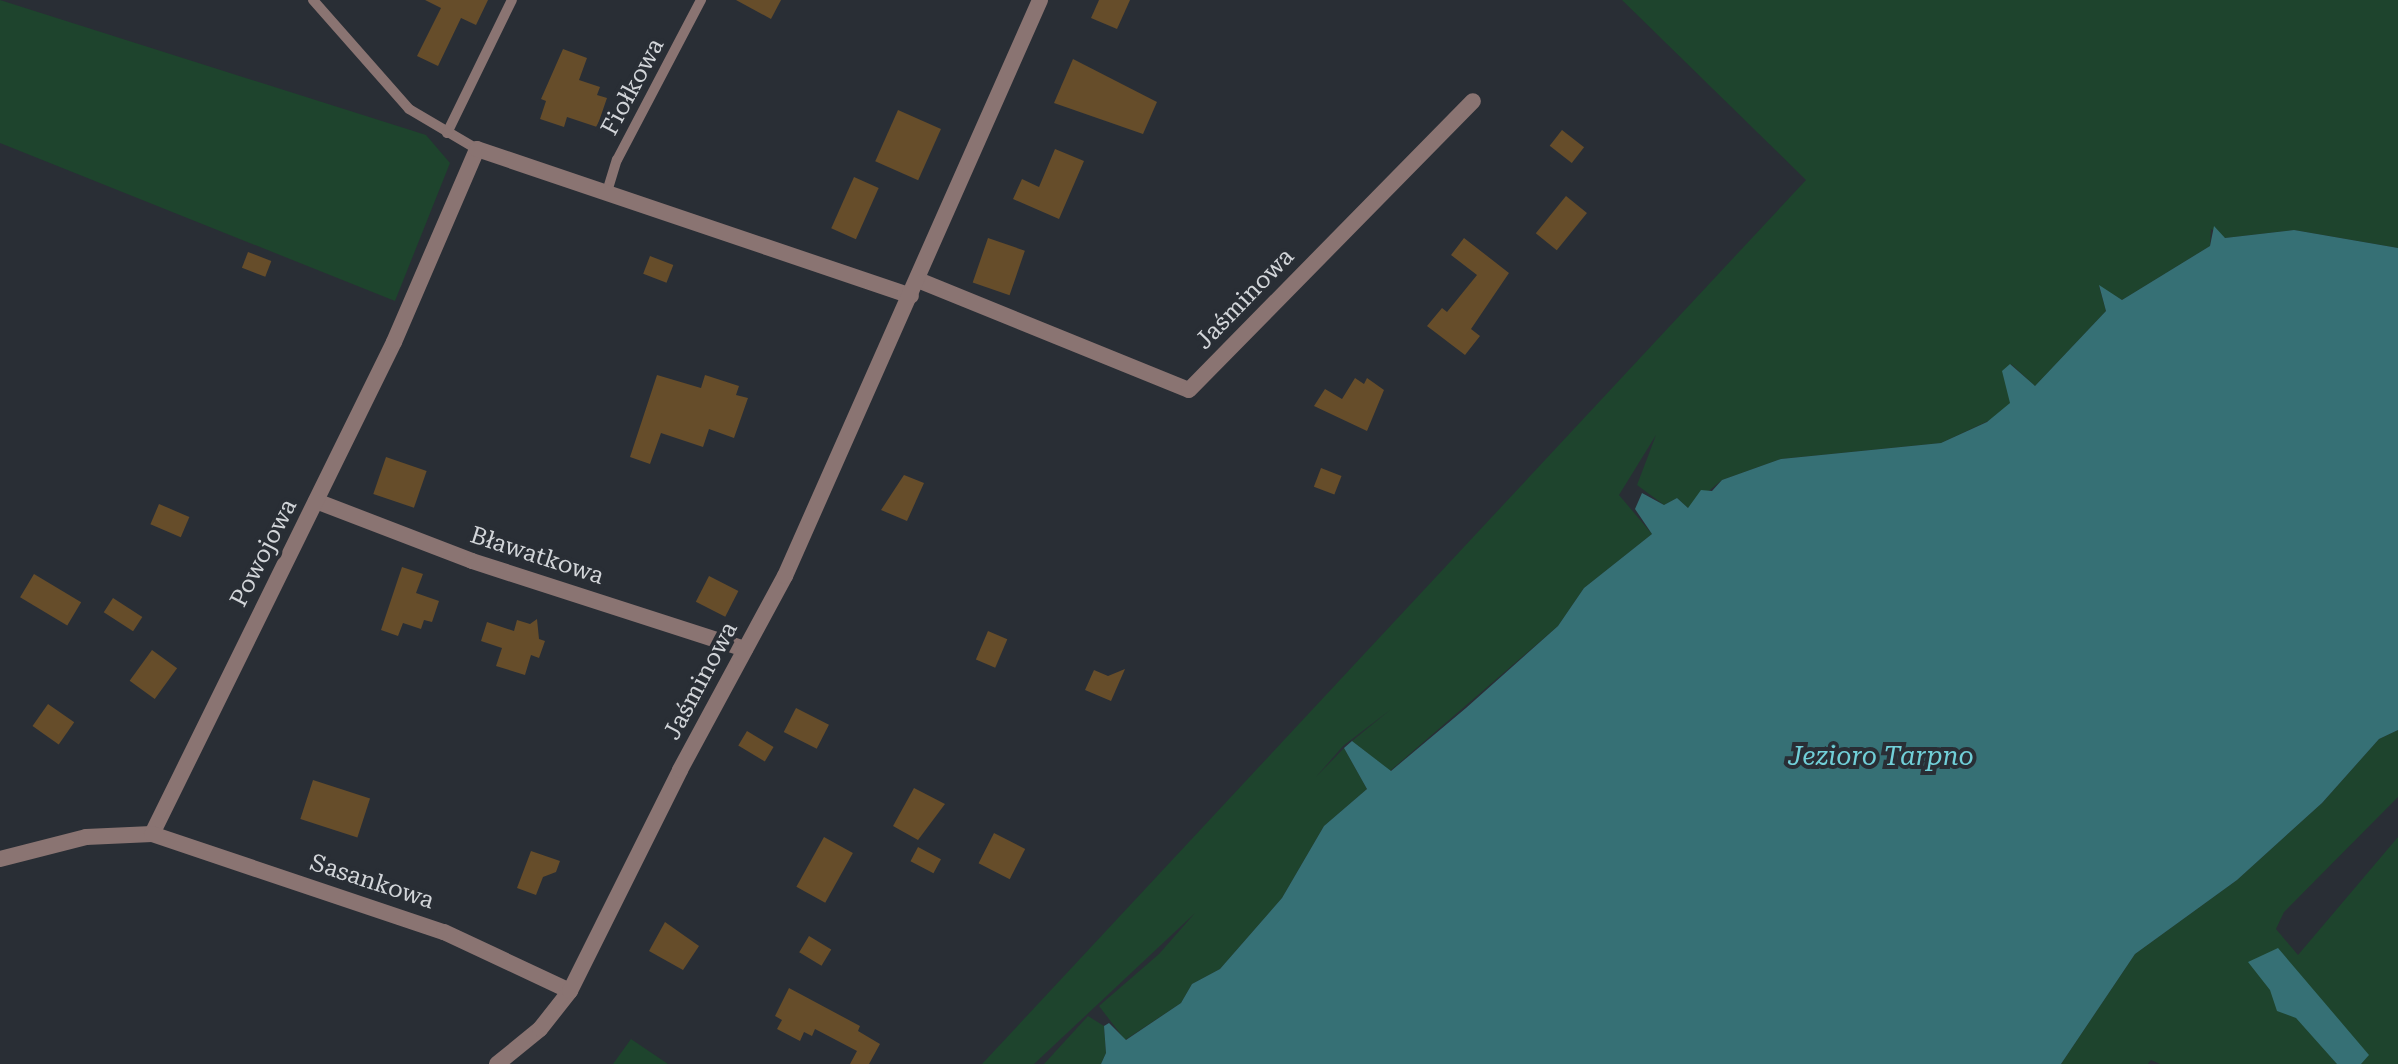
<!DOCTYPE html>
<html>
<head>
<meta charset="utf-8">
<style>
  body { margin:0 }
  #map { position:relative; width:2398px; height:1064px; overflow:hidden; background:#292e35; font-family:"Roboto Serif",serif }
  div>[style] { position:absolute }
  .green>* { inset:0; background:#1e442d }
  .water>* { inset:0; background:#367075 }
  .building>* { inset:0; background:#664d2a; transform-origin:0 0 }
  .lane>* { height:10px; margin:-5px; padding:0 5px; transform-origin:5px; border-radius:5px; background:#8a7472 }
  .street>* { height:16px; margin:-8px; padding:0 8px; transform-origin:8px; border-radius:8px; background:#8a7472 }
  span { translate:-50% -50%; white-space:nowrap; text-align:center; line-height:1.15; -webkit-text-stroke:8px #292e35; paint-order:stroke }
  .street-label { font-size:24px; color:#d2d5d9 }
  .water-label { font-size:26px; color:#71cfd8; font-style:italic }
</style>
</head>
<body>
<div id="map">
  <div class="green">
    <div style="clip-path:polygon(0 0,426px 135px,450px 163px,395px 301px,0 143px)"></div>
    <div style="clip-path:polygon(1622px 0,2398px 0,2398px 248px,2294px 230px,2225px 238px,2211px 229px,2210px 246px,2122px 300px,2099px 286px,2106px 311px,2035px 386px,2011px 364px,2010px 403px,2001px 415px,1941px 443px,1781px 459px,1722px 480px,1688px 508px,1677px 498px,1664px 505px,1637px 485px,1656px 435px,1619px 495px,1652px 534px,1584px 588px,1558px 626px,1390px 771px,1352px 741px,1390px 710px,1343px 746px,1316px 777px,1344px 748px,1367px 789px,1324px 826px,1282px 898px,1220px 969px,1192px 984px,1181px 1003px,1125px 1040px,1099px 1006px,1159px 954px,1195px 913px,1034px 1064px,982px 1064px,1806px 180px)"></div>
    <div style="clip-path:polygon(2398px 730px,2398px 797px,2284px 912px,2276px 929px,2298px 955px,2398px 837px,2398px 1064px,2160px 1064px,2151px 1060px,2148px 1064px,2061px 1064px,2135px 954px,2237px 880px,2322px 803px,2379px 739px)"></div>
    <div style="clip-path:polygon(1088px 1016px,1104px 1026px,1106px 1053px,1101px 1064px,1044px 1064px)"></div>
    <div style="clip-path:polygon(631px 1039px,668px 1064px,613px 1064px)"></div>
  </div>
  <div class="water">
    <div style="clip-path:polygon(2214px 226px,2225px 238px,2294px 230px,2398px 248px,2398px 730px,2379px 739px,2322px 803px,2237px 880px,2135px 954px,2061px 1064px,1101px 1064px,1106px 1053px,1104px 1026px,1109px 1023px,1126px 1040px,1181px 1003px,1192px 984px,1220px 969px,1282px 898px,1324px 826px,1367px 789px,1344px 748px,1352px 741px,1391px 771px,1466px 708px,1558px 626px,1584px 588px,1652px 534px,1635px 509px,1642px 493px,1664px 505px,1677px 498px,1688px 508px,1701px 490px,1712px 491px,1722px 480px,1781px 459px,1941px 443px,1987px 422px,2010px 403px,2002px 371px,2010px 364px,2035px 386px,2106px 311px,2099px 285px,2122px 300px,2210px 246px)"></div>
    <div style="clip-path:polygon(2278px 948px,2369px 1055px,2361px 1064px,2337px 1064px,2296px 1018px,2277px 1011px,2270px 990px,2248px 962px)"></div>
  </div>
  <div class="building">
    <div style="clip-path:polygon(425px 0,488px 0,476px 25px,461px 18px,438px 66px,417px 56px,441px 8px)"></div>
    <div style="clip-path:polygon(736px 0,781px 0,771px 19px)"></div>
    <div style="clip-path:polygon(1099px 0,1130px 0,1117px 29px,1091px 18px)"></div>
    <div style="clip-path:polygon(563px 49px,587px 58px,579px 80px,600px 87px,597px 95px,607px 98px,597px 127px,567px 117px,564px 127px,540px 119px,546px 101px,541px 99px)"></div>
    <div style="clip-path:polygon(1073px 59px,1157px 102px,1143px 134px,1054px 103px)"></div>
    <div style="left:898px;top:110px;width:47px;height:56px;rotate:24deg"></div>
    <div style="left:1562px;top:130px;width:28px;height:20px;rotate:38deg"></div>
    <div style="clip-path:polygon(1055px 149px,1084px 161px,1059px 219px,1013px 199px,1022px 179px,1039px 187px)"></div>
    <div style="left:854px;top:177px;width:27px;height:56px;rotate:24deg"></div>
    <div style="left:1566px;top:196px;width:27px;height:48px;rotate:39deg"></div>
    <div style="left:988px;top:238px;width:39px;height:47px;rotate:19deg"></div>
    <div style="clip-path:polygon(1464px 238px,1509px 273px,1471px 329px,1480px 336px,1465px 355px,1427px 326px,1442px 308px,1447px 312px,1477px 275px,1451px 255px)"></div>
    <div style="left:248px;top:252px;width:25px;height:17px;rotate:21deg"></div>
    <div style="left:650px;top:256px;width:25px;height:19px;rotate:21deg"></div>
    <div style="clip-path:polygon(657px 375px,701px 388px,705px 375px,739px 386px,736px 395px,748px 398px,734px 438px,709px 429px,703px 447px,661px 433px,650px 464px,630px 457px)"></div>
    <div style="clip-path:polygon(1355px 378px,1364px 384px,1367px 378px,1384px 390px,1367px 431px,1314px 406px,1325px 389px,1342px 399px)"></div>
    <div style="left:386px;top:457px;width:43px;height:39px;rotate:19deg"></div>
    <div style="left:1321px;top:468px;width:22px;height:20px;rotate:21deg"></div>
    <div style="clip-path:polygon(904px 475px,924px 483px,907px 521px,881px 510px)"></div>
    <div style="left:159px;top:504px;width:33px;height:22px;rotate:23deg"></div>
    <div style="clip-path:polygon(402px 567px,423px 574px,416px 593px,439px 601px,432px 622px,424px 620px,421px 629px,403px 623px,398px 636px,381px 630px)"></div>
    <div style="left:34px;top:574px;width:55px;height:27px;rotate:31deg"></div>
    <div style="left:709px;top:576px;width:33px;height:29px;rotate:27deg"></div>
    <div style="left:113px;top:598px;width:35px;height:17px;rotate:33deg"></div>
    <div style="clip-path:polygon(537px 619px,539px 639px,545px 641px,539px 658px,531px 655px,525px 675px,496px 666px,502px 648px,481px 641px,487px 622px,514px 631px,517px 620px,530px 624px)"></div>
    <div style="left:988px;top:631px;width:21px;height:31px;rotate:23deg"></div>
    <div style="left:152px;top:650px;width:31px;height:38px;rotate:36deg"></div>
    <div style="clip-path:polygon(1125px 669px,1111px 701px,1085px 690px,1094px 670px,1108px 676px)"></div>
    <div style="left:48px;top:704px;width:32px;height:27px;rotate:35deg"></div>
    <div style="left:796px;top:708px;width:37px;height:27px;rotate:27deg"></div>
    <div style="left:747px;top:731px;width:31px;height:17px;rotate:31deg"></div>
    <div style="left:313px;top:780px;width:60px;height:41px;rotate:18deg"></div>
    <div style="clip-path:polygon(914px 788px,945px 804px,918px 840px,893px 826px)"></div>
    <div style="left:994px;top:833px;width:35px;height:34px;rotate:27deg"></div>
    <div style="left:824px;top:837px;width:33px;height:57px;rotate:29deg"></div>
    <div style="left:918px;top:847px;width:26px;height:16px;rotate:28deg"></div>
    <div style="clip-path:polygon(531px 851px,560px 861px,556px 872px,543px 877px,536px 895px,517px 888px)"></div>
    <div style="clip-path:polygon(665px 922px,699px 946px,683px 970px,649px 951px)"></div>
    <div style="left:809px;top:936px;width:26px;height:19px;rotate:31deg"></div>
    <div style="clip-path:polygon(789px 988px,860px 1026px,858px 1031px,880px 1044px,869px 1064px,850px 1064px,857px 1051px,815px 1029px,812px 1036px,804px 1032px,800px 1041px,777px 1029px,782px 1020px,775px 1016px)"></div>
  </div>
  <div class="lane">
    <div style="left:313px;top:0;width:145px;rotate:48.6deg"></div>
    <div style="left:409px;top:109px;width:79px;rotate:30.5deg"></div>
    <div style="left:447px;top:133px;width:148px;rotate:-64deg"></div>
    <div style="left:606px;top:195px;width:37px;rotate:-73deg"></div>
    <div style="left:617px;top:160px;width:181px;rotate:-62.3deg"></div>
  </div>
  <div class="street">
    <div style="left:918px;top:280px;width:292px;rotate:22.1deg"></div>
    <div style="left:1189px;top:390px;width:405px;rotate:-45.5deg"></div>
    <div style="left:316px;top:501px;width:167px;rotate:21deg"></div>
    <div style="left:472px;top:561px;width:287px;rotate:17.9deg"></div>
    <div style="left:152px;top:834px;width:548px;rotate:-63.81deg"></div>
    <div style="left:394px;top:342px;width:210px;rotate:-66.7deg"></div>
    <div style="left:477px;top:149px;width:458px;rotate:18.7deg"></div>
    <div style="left:0;top:859px;width:89px;rotate:-14.3deg"></div>
    <div style="left:86px;top:837px;width:66px;rotate:-2.6deg"></div>
    <div style="left:152px;top:834px;width:308px;rotate:18.6deg"></div>
    <div style="left:444px;top:932px;width:139px;rotate:25.1deg"></div>
    <div style="left:497px;top:1064px;width:55px;rotate:-39.1deg"></div>
    <div style="left:540px;top:1029px;width:48px;rotate:-51.7deg"></div>
    <div style="left:570px;top:991px;width:247px;rotate:-63.5deg"></div>
    <div style="left:680px;top:770px;width:221px;rotate:-61.6deg"></div>
    <div style="left:785px;top:576px;width:630px;rotate:-66.12deg"></div>
  </div>
  <div class="street-label">
    <span style="left:633px;top:87px;rotate:-62deg">Fiołkowa</span>
    <span style="left:1245px;top:299px;rotate:-46deg">Jaśminowa</span>
    <span style="left:264px;top:553px;rotate:-63deg">Powojowa</span>
    <span style="left:537px;top:556px;rotate:18deg">Bławatkowa</span>
    <span style="left:701px;top:681px;rotate:-62deg">Jaśminowa</span>
    <span style="left:372px;top:882px;rotate:18deg">Sasankowa</span>
  </div>
  <div class="water-label">
    <span style="left:1881px;top:757px">Jezioro Tarpno</span>
  </div>
</div>
</body>
</html>
